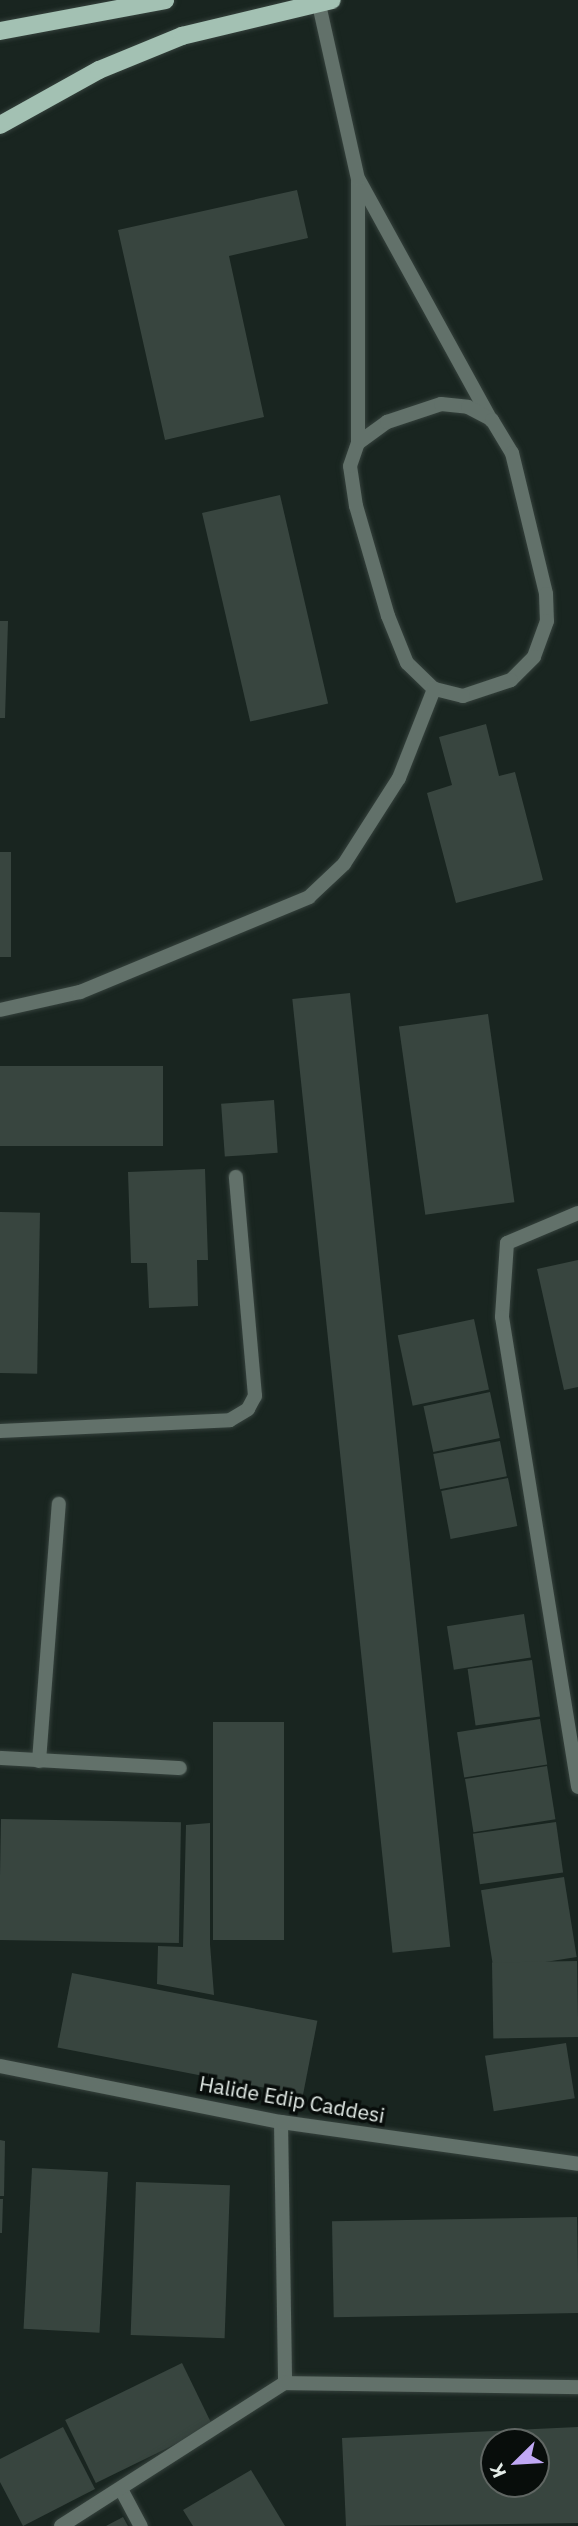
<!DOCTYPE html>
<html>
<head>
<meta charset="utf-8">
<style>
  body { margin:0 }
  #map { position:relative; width:578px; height:2526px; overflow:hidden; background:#192520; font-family:"IBM Plex Sans",sans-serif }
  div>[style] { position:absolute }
  .building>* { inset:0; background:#38453f; transform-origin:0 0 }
  .roads { filter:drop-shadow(0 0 2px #35413c) drop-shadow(0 0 2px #35413c) }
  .service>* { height:14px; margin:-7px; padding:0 7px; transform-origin:7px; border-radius:7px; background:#62716a }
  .minor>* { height:14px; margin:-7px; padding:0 7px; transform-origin:7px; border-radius:7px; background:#62716a }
  .tertiary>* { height:14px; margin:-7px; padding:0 7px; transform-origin:7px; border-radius:7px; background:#62716a }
  .primary>* { height:18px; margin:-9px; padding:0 9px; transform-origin:9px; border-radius:9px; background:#a3c1b3 }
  span { translate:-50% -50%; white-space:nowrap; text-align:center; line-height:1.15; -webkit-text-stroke:7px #080d0b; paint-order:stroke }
  .street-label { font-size:21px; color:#e4ece8 }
  .north { position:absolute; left:480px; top:2428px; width:70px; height:70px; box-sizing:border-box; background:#080d0b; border:2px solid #606663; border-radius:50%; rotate:246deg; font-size:19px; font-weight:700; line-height:28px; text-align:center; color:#e4ece8 }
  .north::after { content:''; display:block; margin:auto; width:24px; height:32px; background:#c0a8f4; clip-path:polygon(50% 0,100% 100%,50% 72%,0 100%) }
</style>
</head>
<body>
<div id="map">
  <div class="building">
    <div style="clip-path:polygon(297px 190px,308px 238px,229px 256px,264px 417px,165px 440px,118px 230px)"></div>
    <div style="left:280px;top:495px;width:214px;height:80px;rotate:77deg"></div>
    <div style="clip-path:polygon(0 621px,8px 621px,5px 718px,0 718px)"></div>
    <div style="clip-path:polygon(486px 724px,499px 776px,515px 772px,543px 880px,456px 903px,427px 793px,452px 785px,439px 737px)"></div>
    <div style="left:0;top:852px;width:11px;height:105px"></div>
    <div style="left:350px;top:993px;width:959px;height:58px;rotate:84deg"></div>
    <div style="left:488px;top:1014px;width:190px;height:90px;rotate:82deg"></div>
    <div style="left:0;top:1066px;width:163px;height:80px"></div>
    <div style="left:274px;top:1100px;width:53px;height:53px;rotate:86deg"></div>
    <div style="clip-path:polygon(205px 1169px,208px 1260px,197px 1260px,198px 1306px,149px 1308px,147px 1263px,131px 1263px,128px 1172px)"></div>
    <div style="left:0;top:1212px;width:40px;height:161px;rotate:1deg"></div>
    <div style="clip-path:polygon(578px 1260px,578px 1387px,564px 1390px,537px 1269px)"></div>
    <div style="left:474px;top:1319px;width:72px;height:78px;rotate:78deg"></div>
    <div style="left:490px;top:1392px;width:47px;height:68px;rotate:78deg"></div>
    <div style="left:500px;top:1441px;width:36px;height:68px;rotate:79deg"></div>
    <div style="left:508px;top:1478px;width:49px;height:68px;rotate:79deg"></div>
    <div style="left:524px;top:1614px;width:44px;height:78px;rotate:81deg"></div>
    <div style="left:532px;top:1660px;width:57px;height:65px;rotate:82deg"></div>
    <div style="left:540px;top:1719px;width:46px;height:84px;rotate:81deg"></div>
    <div style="left:213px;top:1722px;width:71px;height:218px"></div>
    <div style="left:547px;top:1766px;width:54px;height:83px;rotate:81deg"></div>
    <div style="left:1px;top:1819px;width:180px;height:121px;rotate:1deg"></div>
    <div style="left:556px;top:1822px;width:51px;height:84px;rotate:82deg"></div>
    <div style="clip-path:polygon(210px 1823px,210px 1944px,214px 1995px,157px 1984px,158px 1946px,183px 1947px,186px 1825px)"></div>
    <div style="left:564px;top:1877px;width:81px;height:84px;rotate:81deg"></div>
    <div style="left:577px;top:1961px;width:76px;height:85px;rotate:89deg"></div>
    <div style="left:72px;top:1973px;width:250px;height:76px;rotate:11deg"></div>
    <div style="left:566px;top:2043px;width:56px;height:82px;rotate:81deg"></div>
    <div style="clip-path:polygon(0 2140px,5px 2141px,4px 2196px,0 2196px)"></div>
    <div style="left:32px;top:2168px;width:76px;height:161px;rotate:3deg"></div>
    <div style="left:136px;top:2182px;width:94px;height:153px;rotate:2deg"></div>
    <div style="clip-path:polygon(0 2199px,3px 2199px,2px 2233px,0 2233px)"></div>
    <div style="left:577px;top:2217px;width:96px;height:245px;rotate:89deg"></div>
    <div style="left:182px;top:2363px;width:70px;height:130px;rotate:64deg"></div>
    <div style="clip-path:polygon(63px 2427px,95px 2489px,23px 2526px,0 2482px,0 2459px)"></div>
    <div style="clip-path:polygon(evenodd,578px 2427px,578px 2523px,346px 2526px,342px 2438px,578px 2427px,494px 2442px,536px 2442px,536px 2484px,494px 2484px,494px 2442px)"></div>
    <div style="clip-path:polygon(251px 2470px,285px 2526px,193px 2526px,183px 2510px)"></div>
    <div style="clip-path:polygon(123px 2517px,128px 2526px,106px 2526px)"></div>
  </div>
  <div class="roads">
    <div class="service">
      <div style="left:359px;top:180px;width:274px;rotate:61.2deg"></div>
      <div style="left:358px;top:443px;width:36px;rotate:-36deg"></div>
      <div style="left:387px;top:422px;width:57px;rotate:-18.4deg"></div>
      <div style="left:441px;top:404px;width:27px;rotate:6deg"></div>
      <div style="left:468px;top:407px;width:27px;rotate:28deg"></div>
      <div style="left:492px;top:420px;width:39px;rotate:59deg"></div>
      <div style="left:512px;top:453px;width:145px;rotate:76.4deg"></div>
      <div style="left:546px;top:594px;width:27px;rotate:88deg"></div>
      <div style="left:547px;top:621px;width:38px;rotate:110deg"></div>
      <div style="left:534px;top:657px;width:33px;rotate:135deg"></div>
      <div style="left:511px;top:680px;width:51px;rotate:161.6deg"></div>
      <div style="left:463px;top:696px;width:30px;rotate:-166deg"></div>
      <div style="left:434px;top:689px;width:37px;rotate:-136deg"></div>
      <div style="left:407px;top:663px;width:51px;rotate:-112deg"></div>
      <div style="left:388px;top:616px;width:115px;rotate:-106.2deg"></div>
      <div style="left:356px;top:506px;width:40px;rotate:-98.5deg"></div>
      <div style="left:350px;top:466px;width:24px;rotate:-71deg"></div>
      <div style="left:358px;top:443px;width:264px;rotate:-90deg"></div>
      <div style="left:0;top:1010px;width:82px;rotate:-12.7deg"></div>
      <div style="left:80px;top:992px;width:248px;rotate:-22.5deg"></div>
      <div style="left:309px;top:897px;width:48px;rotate:-43.3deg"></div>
      <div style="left:344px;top:864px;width:102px;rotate:-57.4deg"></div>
      <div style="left:399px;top:778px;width:96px;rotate:-68.5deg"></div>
      <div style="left:0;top:1431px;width:230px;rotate:-2.7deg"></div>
      <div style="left:230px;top:1420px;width:21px;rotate:-31deg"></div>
      <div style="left:248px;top:1409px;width:15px;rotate:-62deg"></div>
      <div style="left:255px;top:1396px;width:220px;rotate:-95deg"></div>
      <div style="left:0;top:1758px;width:180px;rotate:3.2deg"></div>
      <div style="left:39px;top:1761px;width:258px;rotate:-85.6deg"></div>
    </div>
    <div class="minor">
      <div style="left:318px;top:0;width:183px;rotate:77.4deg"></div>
      <div style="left:578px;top:1213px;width:77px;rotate:157.1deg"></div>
      <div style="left:507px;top:1243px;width:74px;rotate:93.9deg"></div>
      <div style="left:502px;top:1317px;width:476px;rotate:80.8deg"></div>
      <div style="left:281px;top:2122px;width:261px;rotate:89.1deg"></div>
      <div style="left:122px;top:2491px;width:40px;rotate:62deg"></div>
      <div style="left:61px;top:2526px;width:266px;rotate:-32.6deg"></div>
      <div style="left:285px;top:2383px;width:293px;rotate:0.8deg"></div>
    </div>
    <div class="tertiary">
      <div style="left:0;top:2066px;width:287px;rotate:11.3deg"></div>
      <div style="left:281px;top:2122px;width:300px;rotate:8deg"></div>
    </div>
    <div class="primary">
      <div style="left:0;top:31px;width:168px;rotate:-10.6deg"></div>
      <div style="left:0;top:125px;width:113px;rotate:-29.1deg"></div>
      <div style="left:99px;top:70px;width:90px;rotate:-22.3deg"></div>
      <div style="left:182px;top:36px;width:154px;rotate:-13.5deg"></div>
    </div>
  </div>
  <div class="street-label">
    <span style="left:292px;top:2099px;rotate:10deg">Halide Edip Caddesi</span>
  </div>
  <div class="north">K</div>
</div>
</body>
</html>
